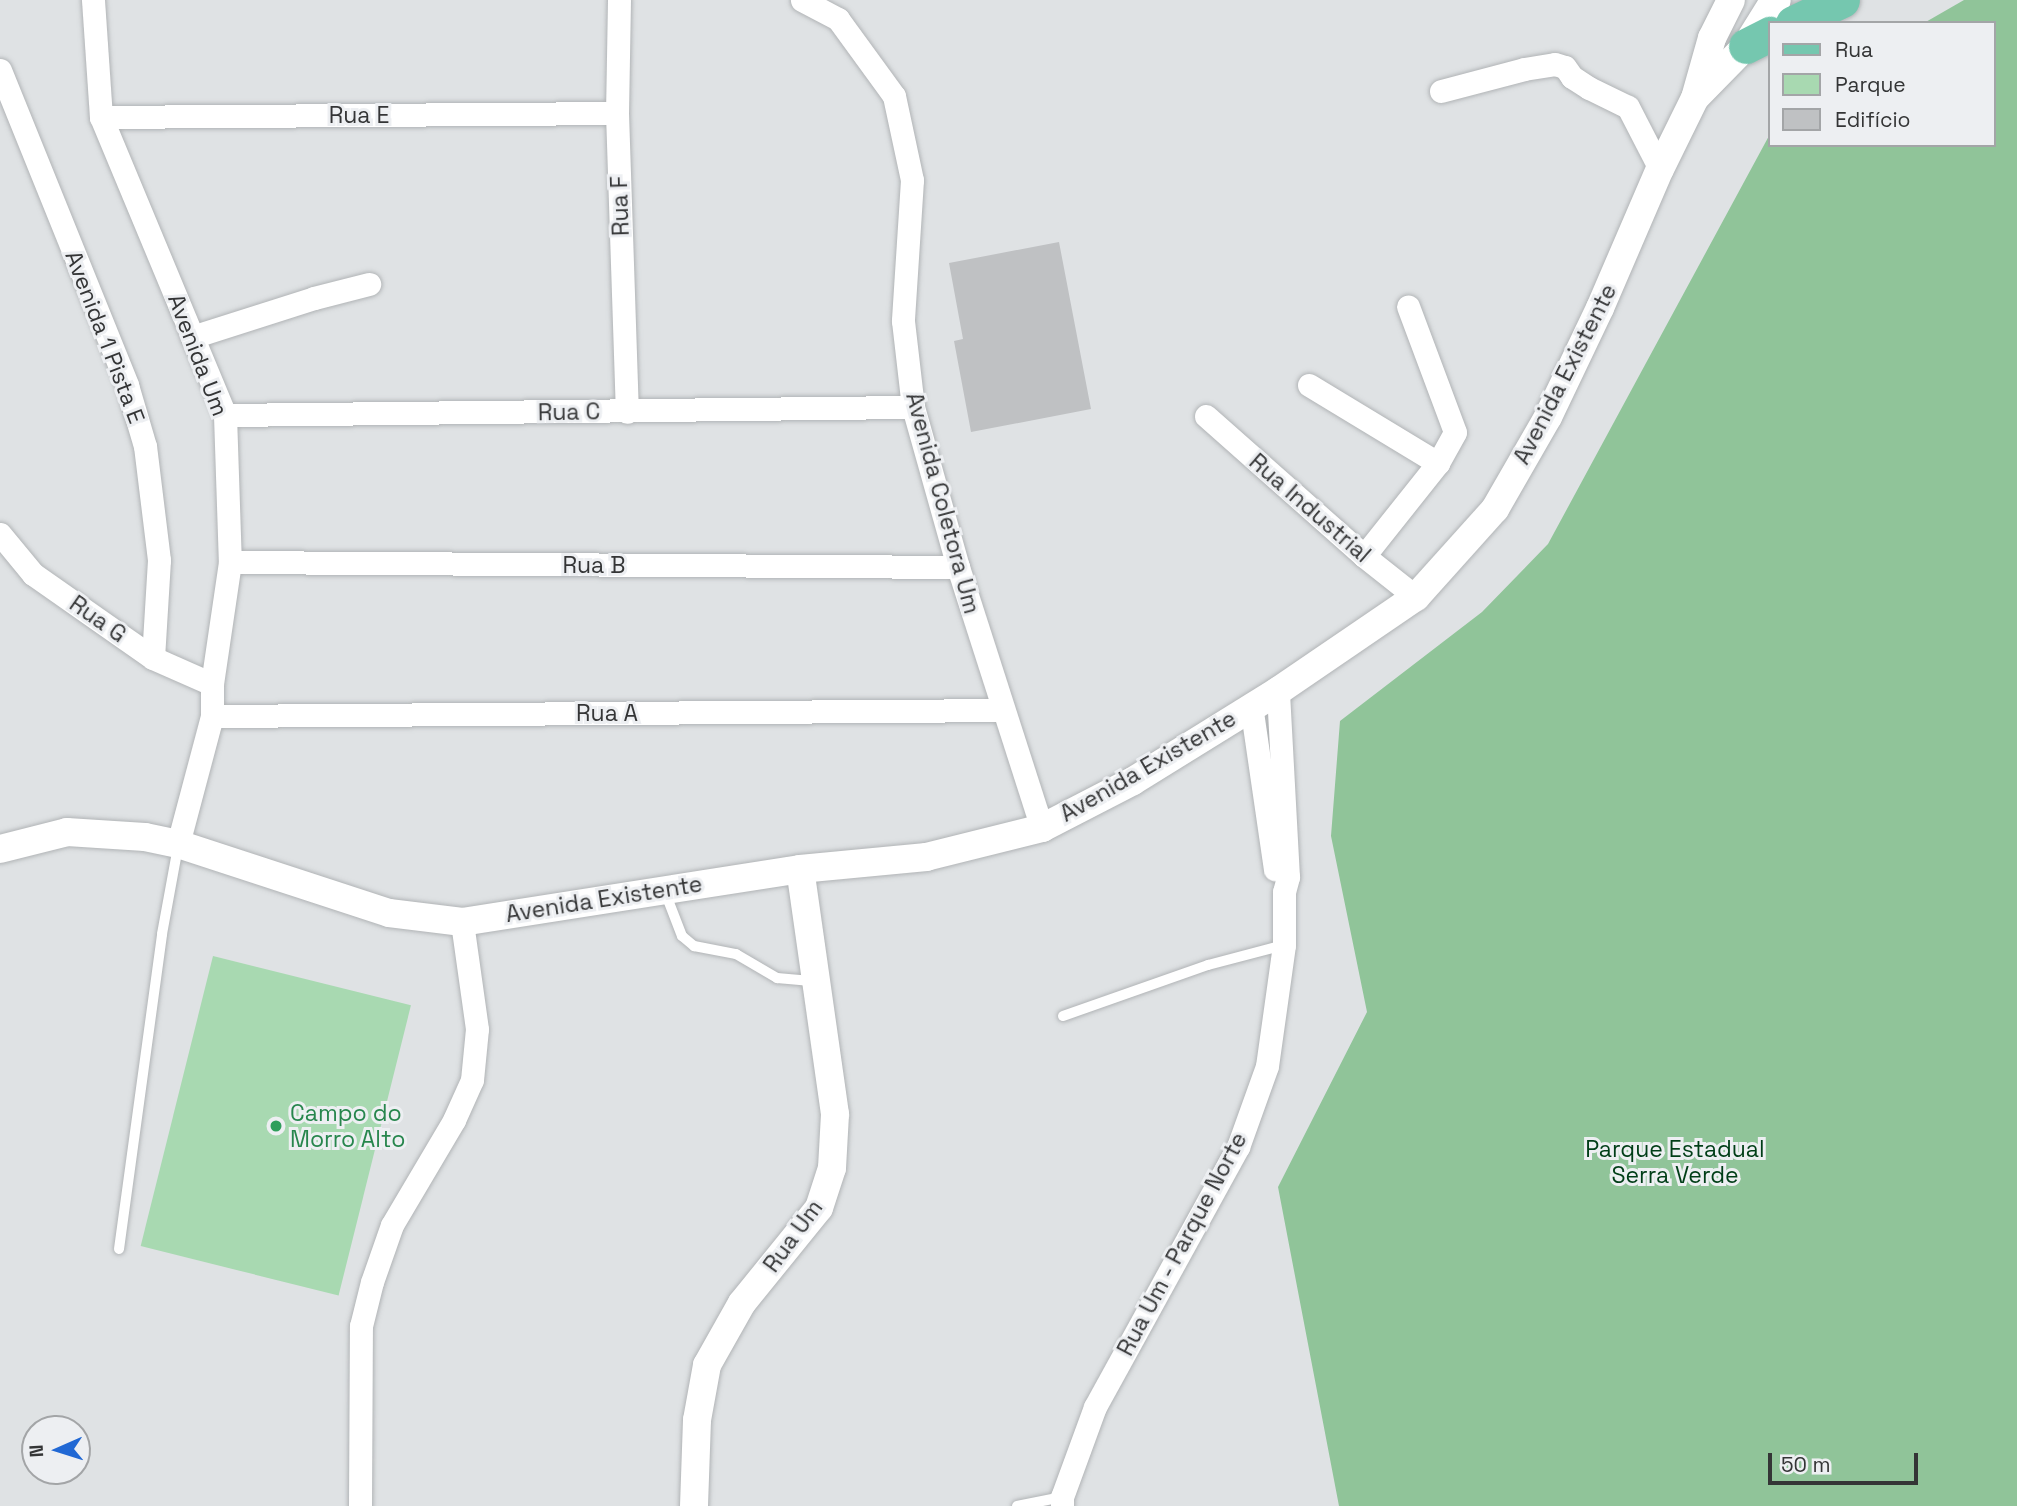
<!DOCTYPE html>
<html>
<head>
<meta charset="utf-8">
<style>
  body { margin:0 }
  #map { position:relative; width:2017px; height:1506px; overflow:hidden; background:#dfe2e4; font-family:"Space Grotesk",sans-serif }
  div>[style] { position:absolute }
  .green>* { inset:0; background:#a8d9b1; transform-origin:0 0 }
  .forest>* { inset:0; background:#90c499 }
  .building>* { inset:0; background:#bfc1c3 }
  .roads { filter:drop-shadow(0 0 2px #b1b4b6) drop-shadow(0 0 2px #b1b4b6) }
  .service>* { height:10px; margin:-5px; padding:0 5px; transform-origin:5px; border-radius:5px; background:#fff }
  .minor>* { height:23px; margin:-11.5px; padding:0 11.5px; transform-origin:11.5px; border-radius:11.5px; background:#fff }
  .tertiary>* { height:28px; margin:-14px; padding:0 14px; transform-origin:14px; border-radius:14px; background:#fff }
  .primary>* { height:35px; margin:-17.5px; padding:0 17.5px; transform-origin:17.5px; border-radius:17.5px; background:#75c7af }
  .dots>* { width:19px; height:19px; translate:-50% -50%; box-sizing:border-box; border:4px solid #edeff2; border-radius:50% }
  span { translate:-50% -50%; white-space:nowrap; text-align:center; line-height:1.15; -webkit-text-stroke:6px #edeff2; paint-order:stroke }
  .street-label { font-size:23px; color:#343536 }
  .leisure-label { font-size:23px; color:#27864d }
  .left { translate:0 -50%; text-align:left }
  .park-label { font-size:23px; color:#003e17 }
  .legend { position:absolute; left:1768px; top:21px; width:228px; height:126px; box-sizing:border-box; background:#edeff2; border:2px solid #a3a5a7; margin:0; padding:9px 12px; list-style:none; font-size:21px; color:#343536 }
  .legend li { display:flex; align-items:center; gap:14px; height:35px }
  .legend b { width:35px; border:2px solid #a3a5a7 }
  .north { position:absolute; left:21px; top:1415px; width:70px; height:70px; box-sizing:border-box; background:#edeff2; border:2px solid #a3a5a7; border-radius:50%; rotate:267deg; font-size:19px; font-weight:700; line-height:28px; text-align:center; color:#343536 }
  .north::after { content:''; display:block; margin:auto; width:24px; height:32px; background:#2168d4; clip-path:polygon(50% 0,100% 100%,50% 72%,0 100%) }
  .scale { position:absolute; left:1768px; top:1453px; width:150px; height:32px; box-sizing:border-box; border:4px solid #343536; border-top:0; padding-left:9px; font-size:21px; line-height:24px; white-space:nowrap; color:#343536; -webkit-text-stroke:5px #edeff2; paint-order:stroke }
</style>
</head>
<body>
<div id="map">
  <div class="green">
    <div style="left:213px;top:956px;width:204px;height:299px;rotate:14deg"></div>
  </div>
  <div class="forest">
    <div style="clip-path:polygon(1964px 0,2017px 0,2017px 1506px,1339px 1506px,1278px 1187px,1367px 1012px,1331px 836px,1340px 721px,1482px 612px,1548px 544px,1770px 134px,1770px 145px,1994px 145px,1994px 23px,1924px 23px)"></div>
  </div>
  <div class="building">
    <div style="clip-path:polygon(1059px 242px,1091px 409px,971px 432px,954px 341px,963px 339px,949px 263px)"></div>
  </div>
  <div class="roads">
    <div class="service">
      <div style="left:665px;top:892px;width:47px;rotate:68.9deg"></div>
      <div style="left:682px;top:936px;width:16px;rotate:40deg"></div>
      <div style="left:694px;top:946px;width:43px;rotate:10.8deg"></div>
      <div style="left:736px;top:954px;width:48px;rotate:30.3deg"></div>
      <div style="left:777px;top:978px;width:37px;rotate:5deg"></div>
      <div style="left:1063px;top:1016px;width:154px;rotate:-19.4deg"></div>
      <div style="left:1208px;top:965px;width:79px;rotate:-14.7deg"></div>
      <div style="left:119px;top:1249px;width:318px;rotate:-82.2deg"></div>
      <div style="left:162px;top:934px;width:88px;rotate:-79.6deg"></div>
      <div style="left:1017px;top:1506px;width:46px;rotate:-11.3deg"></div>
    </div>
    <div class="minor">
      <div style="left:93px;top:0;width:117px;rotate:86.1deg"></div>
      <div style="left:101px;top:117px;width:323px;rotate:67.4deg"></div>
      <div style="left:225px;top:415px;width:147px;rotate:88.1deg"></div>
      <div style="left:230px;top:562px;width:123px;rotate:98.4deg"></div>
      <div style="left:212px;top:684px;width:32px;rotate:90deg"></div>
      <div style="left:212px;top:716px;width:132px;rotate:104.9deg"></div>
      <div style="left:619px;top:0;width:113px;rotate:91deg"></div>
      <div style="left:617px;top:113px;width:299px;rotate:88.1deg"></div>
      <div style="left:802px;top:0;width:41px;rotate:27.8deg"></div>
      <div style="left:838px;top:19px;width:95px;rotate:54deg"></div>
      <div style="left:894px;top:96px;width:86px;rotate:77.9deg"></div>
      <div style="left:912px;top:180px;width:141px;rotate:93.7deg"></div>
      <div style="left:903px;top:321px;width:87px;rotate:83.4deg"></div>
      <div style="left:913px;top:407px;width:166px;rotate:74.3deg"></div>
      <div style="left:958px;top:567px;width:274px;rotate:72.2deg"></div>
      <div style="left:0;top:70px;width:340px;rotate:68deg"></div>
      <div style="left:127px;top:385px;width:64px;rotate:73.6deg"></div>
      <div style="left:145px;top:446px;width:115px;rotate:83deg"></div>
      <div style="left:159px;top:560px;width:98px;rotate:93.5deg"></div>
      <div style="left:1441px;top:91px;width:86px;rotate:-14.8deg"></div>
      <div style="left:1524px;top:69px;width:31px;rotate:-9deg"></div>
      <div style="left:1555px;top:64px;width:10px;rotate:17deg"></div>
      <div style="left:1565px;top:67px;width:12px;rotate:55deg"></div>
      <div style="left:1572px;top:77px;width:20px;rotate:33deg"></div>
      <div style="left:1589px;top:88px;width:43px;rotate:26deg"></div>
      <div style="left:1628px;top:107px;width:70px;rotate:62.7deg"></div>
      <div style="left:101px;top:117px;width:516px;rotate:-0.44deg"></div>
      <div style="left:192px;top:337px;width:128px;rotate:-17.7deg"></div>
      <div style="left:314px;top:298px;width:57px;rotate:-14.3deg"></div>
      <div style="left:1309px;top:385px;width:151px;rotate:31.2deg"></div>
      <div style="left:225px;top:415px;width:688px;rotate:-0.67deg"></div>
      <div style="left:1206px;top:416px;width:211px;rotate:41.5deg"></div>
      <div style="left:1364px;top:556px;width:66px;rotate:38.3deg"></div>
      <div style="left:0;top:534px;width:52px;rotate:50.5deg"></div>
      <div style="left:33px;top:574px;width:146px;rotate:35deg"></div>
      <div style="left:153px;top:658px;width:64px;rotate:23.8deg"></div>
      <div style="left:1364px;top:556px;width:119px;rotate:-51.5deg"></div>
      <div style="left:1438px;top:463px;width:35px;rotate:-61deg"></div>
      <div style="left:1455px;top:432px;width:134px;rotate:-110.5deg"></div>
      <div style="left:230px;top:562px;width:728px;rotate:0.39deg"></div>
      <div style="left:1251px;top:705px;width:166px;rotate:81.7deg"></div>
      <div style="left:212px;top:716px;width:791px;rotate:-0.43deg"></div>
      <div style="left:360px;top:1506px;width:180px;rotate:-89.7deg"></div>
      <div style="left:361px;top:1326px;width:45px;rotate:-76deg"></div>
      <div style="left:372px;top:1282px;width:60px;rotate:-70.7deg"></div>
      <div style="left:392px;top:1225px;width:122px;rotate:-59.4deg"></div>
      <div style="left:454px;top:1120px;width:44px;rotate:-65.8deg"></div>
      <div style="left:472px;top:1080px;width:51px;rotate:-84.4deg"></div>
      <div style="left:477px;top:1029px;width:108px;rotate:-98deg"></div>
      <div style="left:1062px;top:1506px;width:9px;rotate:-90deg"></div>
      <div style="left:1062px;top:1497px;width:96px;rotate:-69.9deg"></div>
      <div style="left:1095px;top:1407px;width:297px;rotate:-61.2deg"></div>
      <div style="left:1238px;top:1147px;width:86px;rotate:-70.3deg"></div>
      <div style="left:1267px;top:1066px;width:122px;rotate:-82deg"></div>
      <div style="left:1284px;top:945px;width:53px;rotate:-90deg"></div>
      <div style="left:1284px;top:892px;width:16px;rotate:-75deg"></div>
      <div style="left:1288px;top:877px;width:186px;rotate:-93.1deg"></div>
    </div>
    <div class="tertiary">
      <div style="left:1697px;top:96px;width:70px;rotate:-45.6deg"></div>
      <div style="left:1746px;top:46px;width:49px;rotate:-58.2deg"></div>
      <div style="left:1772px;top:4px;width:6px;rotate:-39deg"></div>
      <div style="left:0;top:849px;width:69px;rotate:-14.2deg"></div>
      <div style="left:67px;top:832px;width:78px;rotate:3.7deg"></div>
      <div style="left:145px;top:837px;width:34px;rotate:12deg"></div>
      <div style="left:178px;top:844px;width:222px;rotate:18.1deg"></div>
      <div style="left:389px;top:913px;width:74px;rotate:7deg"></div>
      <div style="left:462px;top:922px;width:342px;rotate:-8.9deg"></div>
      <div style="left:800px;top:869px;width:127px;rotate:-5.4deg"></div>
      <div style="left:926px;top:857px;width:120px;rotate:-14deg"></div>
      <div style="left:1042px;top:828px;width:102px;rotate:-27.3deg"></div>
      <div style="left:1133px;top:781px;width:171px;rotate:-31.8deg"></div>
      <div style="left:1278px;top:691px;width:167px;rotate:-34.3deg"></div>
      <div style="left:1416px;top:597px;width:118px;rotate:-48.1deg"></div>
      <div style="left:1495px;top:509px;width:106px;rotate:-60.1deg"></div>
      <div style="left:1548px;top:417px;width:121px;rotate:-64.5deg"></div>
      <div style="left:1600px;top:308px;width:151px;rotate:-66.7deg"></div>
      <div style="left:1660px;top:169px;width:79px;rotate:-63.8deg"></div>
      <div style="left:1695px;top:98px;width:62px;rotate:-74.2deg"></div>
      <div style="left:1712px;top:38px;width:42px;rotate:-63.4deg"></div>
      <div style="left:694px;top:1506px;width:86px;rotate:-88deg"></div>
      <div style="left:697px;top:1420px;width:56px;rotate:-79.7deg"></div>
      <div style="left:707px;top:1365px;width:71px;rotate:-60.6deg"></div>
      <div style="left:742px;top:1303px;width:122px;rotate:-51deg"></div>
      <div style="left:819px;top:1208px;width:42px;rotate:-72deg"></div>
      <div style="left:832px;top:1168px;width:54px;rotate:-86.8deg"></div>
      <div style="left:835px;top:1114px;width:247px;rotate:-98.1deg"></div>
    </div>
    <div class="primary">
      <div style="left:1793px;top:23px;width:54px;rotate:-25.1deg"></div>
      <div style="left:1746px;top:46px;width:27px;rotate:-27deg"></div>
    </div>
  </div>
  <div class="dots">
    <div style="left:276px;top:1126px;background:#2e9e5b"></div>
  </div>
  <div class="street-label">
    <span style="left:359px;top:115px">Rua E</span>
    <span style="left:620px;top:206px;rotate:-92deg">Rua F</span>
    <span style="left:105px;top:337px;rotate:69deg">Avenida 1 Pista E</span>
    <span style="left:198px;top:355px;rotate:69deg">Avenida Um</span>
    <span style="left:1565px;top:374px;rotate:-63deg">Avenida Existente</span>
    <span style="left:569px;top:412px;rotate:-1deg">Rua C</span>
    <span style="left:943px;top:503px;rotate:75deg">Avenida Coletora Um</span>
    <span style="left:1310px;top:508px;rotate:41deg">Rua Industrial</span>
    <span style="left:594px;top:565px">Rua B</span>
    <span style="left:98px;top:619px;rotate:35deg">Rua G</span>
    <span style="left:607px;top:713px">Rua A</span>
    <span style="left:1148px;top:766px;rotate:-30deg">Avenida Existente</span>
    <span style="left:604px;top:899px;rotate:-9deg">Avenida Existente</span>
    <span style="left:793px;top:1236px;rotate:-54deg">Rua Um</span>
    <span style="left:1182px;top:1244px;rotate:-62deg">Rua Um - Parque Norte</span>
  </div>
  <div class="leisure-label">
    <span class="left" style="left:290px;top:1126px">Campo do<br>Morro Alto</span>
  </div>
  <div class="park-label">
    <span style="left:1675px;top:1162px">Parque Estadual<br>Serra Verde</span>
  </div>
  <ul class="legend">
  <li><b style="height:9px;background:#75c7af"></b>Rua</li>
  <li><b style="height:19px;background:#a8d9b1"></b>Parque</li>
  <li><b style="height:19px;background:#bfc1c3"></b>Edifício</li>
  </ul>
  <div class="north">N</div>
  <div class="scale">50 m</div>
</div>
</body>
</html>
